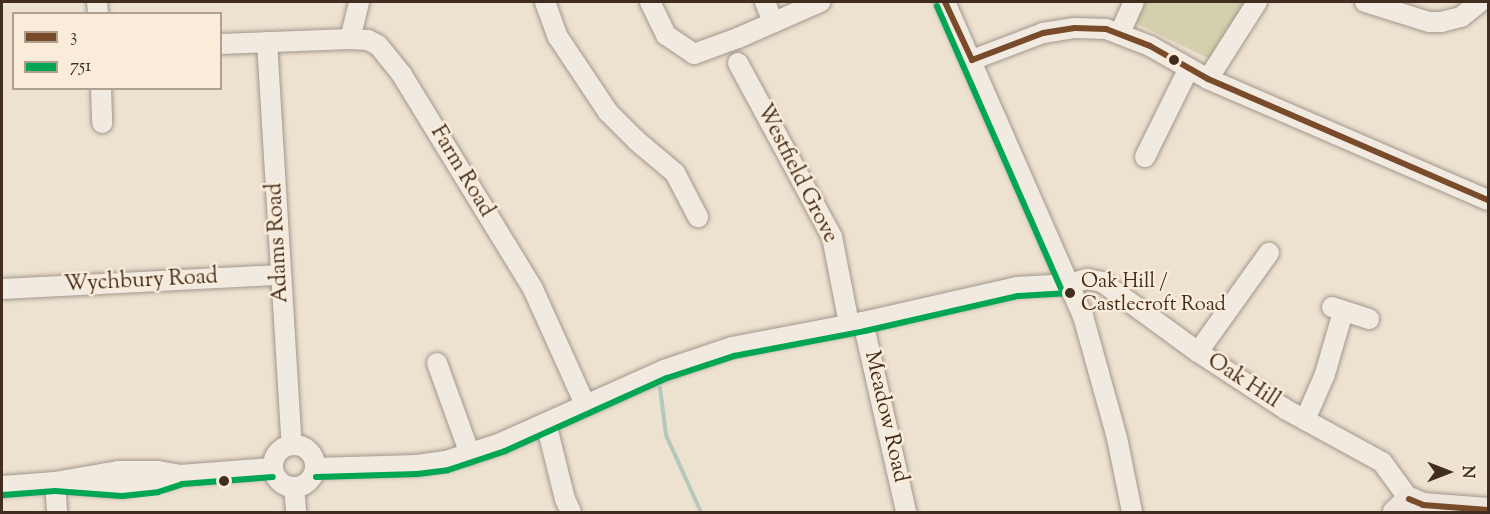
<!DOCTYPE html>
<html>
<head>
<meta charset="utf-8">
<style>
  body { margin:0 }
  #map { position:relative; width:1490px; height:514px; overflow:hidden; background:#ede1d0; font-family:"Sorts Mill Goudy",serif }
  div>[style] { position:absolute }
  .green>* { inset:0; background:#d4d0ae }
  .stream>* { height:4px; margin:-2px; padding:0 2px; transform-origin:2px; border-radius:2px; background:#b6c8bc }
  .roads { filter:drop-shadow(0 0 2px #a1978c) drop-shadow(0 0 2px #a1978c) }
  .minor>* { height:20px; margin:-10px; padding:0 10px; transform-origin:10px; border-radius:10px; background:#f0eae1 }
  .minor>.ring { margin:-10px; padding:0; box-sizing:content-box; background:none; border:20px solid #f0eae1; border-radius:50% }
  .major>* { height:24px; margin:-12px; padding:0 12px; transform-origin:12px; border-radius:12px; background:#ede5dc }
  .bus-1>* { height:6px; margin:-3px; padding:0 3px; transform-origin:3px; border-radius:3px; background:#7a4b2a }
  .bus-2>* { height:6px; margin:-3px; padding:0 3px; transform-origin:3px; border-radius:3px; background:#00a651 }
  .dots>* { width:16px; height:16px; translate:-50% -50%; box-sizing:border-box; border:3px solid #fbecd9; border-radius:50% }
  span { translate:-50% -50%; white-space:nowrap; text-align:center; line-height:1.15; -webkit-text-stroke:5px #fbecd9; paint-order:stroke }
  .bus-label { font-size:20px; color:#402d20 }
  .left { translate:0 -50%; text-align:left }
  .street-label { font-size:22px; color:#402d20 }
  .frame { position:absolute; inset:0; border:3px solid #402d20; pointer-events:none }
  .legend { position:absolute; left:12px; top:12px; width:210px; height:78px; box-sizing:border-box; background:#fbecd9; border:2px solid #b0a08f; margin:0; padding:8px 10px; list-style:none; font-size:18px; color:#402d20 }
  .legend li { display:flex; align-items:center; gap:12px; height:30px }
  .legend b { width:30px; border:2px solid #b0a08f }
  .north { position:absolute; left:1418px; top:442px; width:60px; height:60px; -webkit-text-stroke:4px #fbecd9; paint-order:stroke; rotate:90deg; font-size:16px; font-weight:700; line-height:24px; text-align:center; color:#402d20 }
  .north::after { content:''; display:block; margin:auto; width:21px; height:27px; background:#402d20; clip-path:polygon(50% 0,100% 100%,50% 72%,0 100%) }
</style>
</head>
<body>
<div id="map">
  <div class="green">
    <div style="clip-path:polygon(1140px 2px,1250px 2px,1214px 61px,1129px 20px)"></div>
  </div>
  <div class="stream">
    <div style="left:660px;top:388px;width:47px;rotate:82.7deg"></div>
    <div style="left:666px;top:435px;width:85px;rotate:65.6deg"></div>
  </div>
  <div class="roads">
    <div class="minor">
      <div style="left:97px;top:2px;width:12px;rotate:85deg"></div>
      <div style="left:545px;top:2px;width:37px;rotate:70deg"></div>
      <div style="left:558px;top:37px;width:90px;rotate:56.3deg"></div>
      <div style="left:608px;top:112px;width:41px;rotate:45deg"></div>
      <div style="left:637px;top:141px;width:50px;rotate:40.1deg"></div>
      <div style="left:675px;top:173px;width:50px;rotate:62.4deg"></div>
      <div style="left:650px;top:2px;width:37px;rotate:64deg"></div>
      <div style="left:666px;top:35px;width:34px;rotate:34deg"></div>
      <div style="left:694px;top:54px;width:47px;rotate:-20deg"></div>
      <div style="left:738px;top:38px;width:90px;rotate:-23.7deg"></div>
      <div style="left:765px;top:2px;width:22px;rotate:68deg"></div>
      <div style="left:945px;top:2px;width:343px;rotate:66.3deg"></div>
      <div style="left:1083px;top:316px;width:127px;rotate:74.4deg"></div>
      <div style="left:1117px;top:438px;width:76px;rotate:78.5deg"></div>
      <div style="left:1365px;top:2px;width:67px;rotate:17.4deg"></div>
      <div style="left:1429px;top:22px;width:12px"></div>
      <div style="left:1441px;top:22px;width:21px;rotate:-14deg"></div>
      <div style="left:1461px;top:17px;width:24px;rotate:-38deg"></div>
      <div style="left:1120px;top:33px;width:34px;rotate:-66deg"></div>
      <div style="left:350px;top:39px;width:38px;rotate:-76deg"></div>
      <div style="left:267px;top:42px;width:404px;rotate:86.5deg"></div>
      <div style="left:220px;top:44px;width:130px;rotate:-2.2deg"></div>
      <div style="left:350px;top:39px;width:18px;rotate:3deg"></div>
      <div style="left:368px;top:40px;width:11px;rotate:27deg"></div>
      <div style="left:378px;top:45px;width:38px;rotate:51deg"></div>
      <div style="left:402px;top:75px;width:251px;rotate:58.5deg"></div>
      <div style="left:533px;top:289px;width:126px;rotate:65.7deg"></div>
      <div style="left:972px;top:60px;width:76px;rotate:-20.8deg"></div>
      <div style="left:1043px;top:33px;width:32px;rotate:-9deg"></div>
      <div style="left:1075px;top:28px;width:31px;rotate:2deg"></div>
      <div style="left:1106px;top:29px;width:47px;rotate:21.1deg"></div>
      <div style="left:1150px;top:46px;width:67px;rotate:29.6deg"></div>
      <div style="left:1208px;top:79px;width:305px;rotate:23.4deg"></div>
      <div style="left:738px;top:63px;width:198px;rotate:61.6deg"></div>
      <div style="left:832px;top:237px;width:89px;rotate:78.9deg"></div>
      <div style="left:1208px;top:79px;width:91px;rotate:-57.5deg"></div>
      <div style="left:101px;top:88px;width:35px;rotate:88deg"></div>
      <div style="left:1145px;top:157px;width:99px;rotate:-63.7deg"></div>
      <div style="left:2px;top:289px;width:279px;rotate:-2.9deg"></div>
      <div style="left:1332px;top:307px;width:39px;rotate:18deg"></div>
      <div style="left:863px;top:322px;width:195px;rotate:77.2deg"></div>
      <div style="left:1198px;top:352px;width:122px;rotate:-54.4deg"></div>
      <div style="left:437px;top:363px;width:97px;rotate:70.1deg"></div>
      <div style="left:1305px;top:420px;width:50px;rotate:-66.5deg"></div>
      <div style="left:1325px;top:374px;width:65px;rotate:-73.8deg"></div>
      <div style="left:546px;top:423px;width:78px;rotate:76deg"></div>
      <div style="left:565px;top:499px;width:14px;rotate:65deg"></div>
      <div class="ring" style="left:273px;top:445px;width:22px;height:22px"></div>
      <div style="left:316px;top:468px;width:101px;rotate:-1.7deg"></div>
      <div style="left:417px;top:465px;width:29px;rotate:-8deg"></div>
      <div style="left:446px;top:461px;width:58px;rotate:-18.1deg"></div>
      <div style="left:501px;top:443px;width:179px;rotate:-24.1deg"></div>
      <div style="left:664px;top:370px;width:72px;rotate:-18.7deg"></div>
      <div style="left:732px;top:347px;width:133px;rotate:-10.8deg"></div>
      <div style="left:863px;top:322px;width:158px;rotate:-12.8deg"></div>
      <div style="left:1017px;top:287px;width:52px;rotate:-3.3deg"></div>
      <div style="left:1069px;top:284px;width:19px;rotate:-16deg"></div>
      <div style="left:1087px;top:279px;width:15px;rotate:11deg"></div>
      <div style="left:1102px;top:282px;width:119px;rotate:36.1deg"></div>
      <div style="left:1198px;top:352px;width:104px;rotate:33.2deg"></div>
      <div style="left:1285px;top:409px;width:111px;rotate:28.7deg"></div>
      <div style="left:1382px;top:462px;width:46px;rotate:53.9deg"></div>
      <div style="left:55px;top:482px;width:64px;rotate:-9.9deg"></div>
      <div style="left:118px;top:471px;width:40px"></div>
      <div style="left:158px;top:471px;width:22px;rotate:10deg"></div>
      <div style="left:180px;top:475px;width:92px;rotate:-4.4deg"></div>
      <div style="left:55px;top:482px;width:30px;rotate:86deg"></div>
      <div style="left:2px;top:486px;width:53px;rotate:-4.3deg"></div>
      <div style="left:55px;top:482px;width:67px;rotate:4.3deg"></div>
      <div style="left:122px;top:487px;width:48px;rotate:-9.7deg"></div>
      <div style="left:294px;top:487px;width:25px;rotate:85deg"></div>
    </div>
    <div class="major">
      <div style="left:1395px;top:512px;width:19px;rotate:-43deg"></div>
      <div style="left:1409px;top:499px;width:15px;rotate:23deg"></div>
      <div style="left:1423px;top:505px;width:65px;rotate:4.4deg"></div>
    </div>
  </div>
  <div class="bus-1">
    <div style="left:945px;top:2px;width:64px;rotate:65deg"></div>
    <div style="left:972px;top:60px;width:76px;rotate:-20.8deg"></div>
    <div style="left:1043px;top:33px;width:32px;rotate:-9deg"></div>
    <div style="left:1075px;top:28px;width:31px;rotate:2deg"></div>
    <div style="left:1106px;top:29px;width:47px;rotate:21.1deg"></div>
    <div style="left:1150px;top:46px;width:67px;rotate:29.6deg"></div>
    <div style="left:1208px;top:79px;width:305px;rotate:23.4deg"></div>
    <div style="left:1409px;top:499px;width:15px;rotate:23deg"></div>
    <div style="left:1423px;top:505px;width:65px;rotate:4.4deg"></div>
  </div>
  <div class="bus-2">
    <div style="left:937px;top:6px;width:308px;rotate:66.3deg"></div>
    <div style="left:316px;top:477px;width:101px;rotate:-1.7deg"></div>
    <div style="left:417px;top:474px;width:31px;rotate:-7deg"></div>
    <div style="left:448px;top:470px;width:60px;rotate:-18.4deg"></div>
    <div style="left:505px;top:451px;width:178px;rotate:-24.3deg"></div>
    <div style="left:667px;top:378px;width:71px;rotate:-18.2deg"></div>
    <div style="left:734px;top:356px;width:133px;rotate:-10.8deg"></div>
    <div style="left:865px;top:331px;width:157px;rotate:-12.9deg"></div>
    <div style="left:1018px;top:296px;width:52px;rotate:-3.3deg"></div>
    <div style="left:3px;top:495px;width:52px;rotate:-4.4deg"></div>
    <div style="left:55px;top:491px;width:67px;rotate:4.3deg"></div>
    <div style="left:122px;top:496px;width:36px;rotate:-6deg"></div>
    <div style="left:158px;top:492px;width:25px;rotate:-18deg"></div>
    <div style="left:182px;top:484px;width:91px;rotate:-4.4deg"></div>
  </div>
  <div class="dots">
    <div style="left:1174px;top:60px;background:#402d20"></div>
    <div style="left:1070px;top:293px;background:#402d20"></div>
    <div style="left:224px;top:481px;background:#402d20"></div>
  </div>
  <div class="bus-label">
    <span class="left" style="left:1081px;top:294px">Oak Hill /<br>Castlecroft Road</span>
  </div>
  <div class="street-label">
    <span style="left:461px;top:172px;rotate:59deg">Farm Road</span>
    <span style="left:796px;top:174px;rotate:63deg">Westfield Grove</span>
    <span style="left:279px;top:243px;rotate:-93deg">Adams Road</span>
    <span style="left:141px;top:282px;rotate:-3deg">Wychbury Road</span>
    <span style="left:1243px;top:382px;rotate:33deg">Oak Hill</span>
    <span style="left:885px;top:417px;rotate:77deg">Meadow Road</span>
  </div>
  <div class="frame"></div>
  <ul class="legend">
  <li><b style="height:8px;background:#7a4b2a"></b>3</li>
  <li><b style="height:8px;background:#00a651"></b>751</li>
  </ul>
  <div class="north">N</div>
</div>
</body>
</html>
